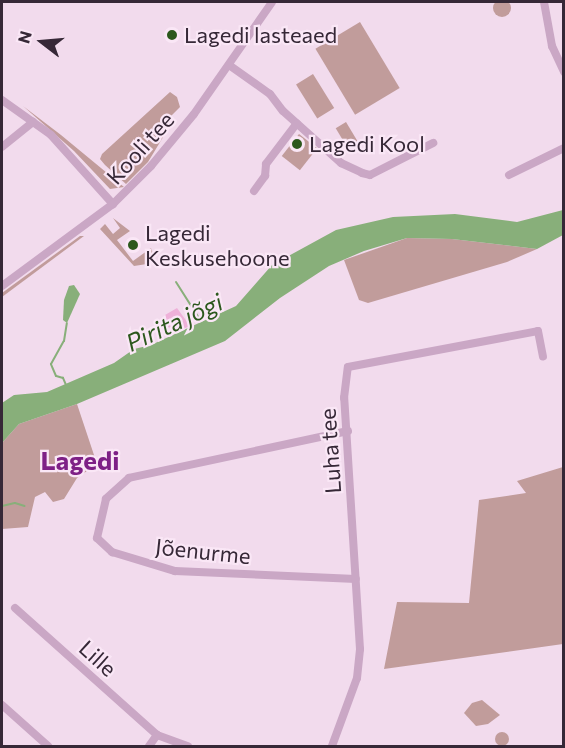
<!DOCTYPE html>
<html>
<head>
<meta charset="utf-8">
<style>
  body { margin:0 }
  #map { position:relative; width:565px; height:748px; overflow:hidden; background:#f2dbed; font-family:Commissioner,sans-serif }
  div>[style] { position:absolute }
  .green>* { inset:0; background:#c19c9b; transform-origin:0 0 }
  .round { border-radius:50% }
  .sand>* { inset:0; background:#eeb1d9 }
  .water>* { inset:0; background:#88af7a }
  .stream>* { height:2px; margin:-1px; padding:0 1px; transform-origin:1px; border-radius:1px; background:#88af7a }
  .minor>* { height:8px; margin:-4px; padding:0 4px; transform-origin:4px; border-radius:4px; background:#caa7c5 }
  .dots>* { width:16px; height:16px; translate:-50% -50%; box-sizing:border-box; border:3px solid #fae7f6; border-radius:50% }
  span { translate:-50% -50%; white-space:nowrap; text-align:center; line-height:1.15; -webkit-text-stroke:4.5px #fae7f6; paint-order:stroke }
  .poi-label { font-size:22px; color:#362837 }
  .left { translate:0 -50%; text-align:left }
  .street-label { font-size:22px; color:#362837 }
  .water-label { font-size:24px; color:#2c581d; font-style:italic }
  .quarter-label { font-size:26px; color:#7e2086; font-weight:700 }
  .frame { position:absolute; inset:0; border:3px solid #362837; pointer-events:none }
  .north { position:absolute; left:12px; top:12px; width:60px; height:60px; -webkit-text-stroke:4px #fae7f6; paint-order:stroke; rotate:286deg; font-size:16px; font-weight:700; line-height:24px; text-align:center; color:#362837 }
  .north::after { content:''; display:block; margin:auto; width:21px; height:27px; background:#362837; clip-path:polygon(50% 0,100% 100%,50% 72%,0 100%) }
</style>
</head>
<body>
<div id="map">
  <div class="green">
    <div class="round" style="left:493px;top:-1px;width:18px;height:18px"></div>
    <div style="left:360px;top:22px;width:77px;height:52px;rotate:59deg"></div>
    <div style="left:313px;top:74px;width:40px;height:20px;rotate:58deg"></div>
    <div style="clip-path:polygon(170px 92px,177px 97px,180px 107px,170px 117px,171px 124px,148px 162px,126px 184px,105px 165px,100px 159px,102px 154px)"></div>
    <div style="clip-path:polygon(23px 106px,61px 135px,124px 187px,110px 189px,74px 151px)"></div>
    <div style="left:346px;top:122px;width:23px;height:12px;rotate:59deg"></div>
    <div style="left:299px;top:134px;width:23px;height:28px;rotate:38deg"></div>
    <div style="clip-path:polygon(113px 218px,130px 231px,117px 240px,133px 261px,151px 248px,153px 254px,147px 264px,134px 266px,100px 229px,105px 224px,113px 234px,120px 228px)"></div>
    <div style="clip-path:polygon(80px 236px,84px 236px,2px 297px,2px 293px)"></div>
    <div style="clip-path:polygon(407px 238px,452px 239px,537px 249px,507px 262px,368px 303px,359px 300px,344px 260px)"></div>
    <div style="clip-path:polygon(77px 404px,97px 464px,77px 478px,64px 499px,53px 502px,45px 492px,35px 497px,28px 527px,2px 529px,2px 443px,19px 424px)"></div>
    <div style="clip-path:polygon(563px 467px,563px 644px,384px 669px,397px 602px,469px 603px,479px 500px,526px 493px,517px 481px)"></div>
    <div style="clip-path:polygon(482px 700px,500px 715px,488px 724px,476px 726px,464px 713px,472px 703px)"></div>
    <div class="round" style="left:495px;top:732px;width:14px;height:14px"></div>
  </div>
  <div class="sand">
    <div style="clip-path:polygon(177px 308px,190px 326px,176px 332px,174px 327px,163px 328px,165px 315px)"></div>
  </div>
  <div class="water">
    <div style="clip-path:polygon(563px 210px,563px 235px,537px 249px,452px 239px,407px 238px,364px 251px,329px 266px,280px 298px,225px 341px,77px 404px,19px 424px,2px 443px,2px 403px,14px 395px,47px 392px,114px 363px,134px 349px,151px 345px,236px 306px,272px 265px,336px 230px,393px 217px,455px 214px,517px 222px)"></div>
    <div style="clip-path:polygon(74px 285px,80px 294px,67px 323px,63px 320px,64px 300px,69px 286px)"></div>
  </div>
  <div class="stream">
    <div style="left:176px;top:282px;width:49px;rotate:57.6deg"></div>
    <div style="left:66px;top:385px;width:8px;rotate:-113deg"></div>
    <div style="left:63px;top:378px;width:7px;rotate:-164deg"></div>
    <div style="left:56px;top:376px;width:13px;rotate:-113deg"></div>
    <div style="left:51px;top:364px;width:26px;rotate:-61deg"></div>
    <div style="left:64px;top:341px;width:18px;rotate:-81deg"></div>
    <div style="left:2px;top:506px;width:13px;rotate:-13deg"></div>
    <div style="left:15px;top:503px;width:10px;rotate:17deg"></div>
  </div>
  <div class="minor">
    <div style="left:544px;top:2px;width:45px;rotate:79.7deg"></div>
    <div style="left:552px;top:46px;width:29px;rotate:65deg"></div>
    <div style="left:229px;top:65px;width:50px;rotate:35.3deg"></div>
    <div style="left:270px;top:94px;width:21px;rotate:53deg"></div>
    <div style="left:283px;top:111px;width:78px;rotate:41.9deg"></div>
    <div style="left:341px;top:163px;width:23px;rotate:25deg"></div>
    <div style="left:362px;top:173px;width:8px;rotate:14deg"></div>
    <div style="left:370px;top:175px;width:71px;rotate:-26.9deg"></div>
    <div style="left:2px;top:100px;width:60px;rotate:35.5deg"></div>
    <div style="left:51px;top:135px;width:93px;rotate:48.1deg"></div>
    <div style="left:2px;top:147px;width:40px;rotate:-39deg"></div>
    <div style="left:509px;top:175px;width:61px;rotate:-26.1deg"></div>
    <div style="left:254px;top:191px;width:19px;rotate:-54deg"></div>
    <div style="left:265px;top:176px;width:12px;rotate:-85deg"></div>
    <div style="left:266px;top:164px;width:51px;rotate:-52.9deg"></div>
    <div style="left:2px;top:286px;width:138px;rotate:-36.5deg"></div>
    <div style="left:113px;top:204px;width:54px;rotate:-45deg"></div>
    <div style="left:151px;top:166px;width:67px;rotate:-50.4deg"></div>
    <div style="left:194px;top:114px;width:136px;rotate:-55.1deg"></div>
    <div style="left:348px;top:431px;width:224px;rotate:167.9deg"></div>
    <div style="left:129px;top:478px;width:31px;rotate:138deg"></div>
    <div style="left:106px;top:499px;width:40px;rotate:103deg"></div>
    <div style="left:97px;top:538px;width:21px;rotate:43deg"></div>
    <div style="left:112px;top:552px;width:66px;rotate:16.8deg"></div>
    <div style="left:175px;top:571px;width:181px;rotate:2.5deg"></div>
    <div style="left:15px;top:608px;width:191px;rotate:41.8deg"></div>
    <div style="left:157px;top:735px;width:33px;rotate:20deg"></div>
    <div style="left:2px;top:705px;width:62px;rotate:41.7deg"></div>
    <div style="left:149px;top:746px;width:14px;rotate:-54deg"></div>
    <div style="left:332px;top:746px;width:72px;rotate:-69.8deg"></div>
    <div style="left:357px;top:678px;width:29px;rotate:-84deg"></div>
    <div style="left:360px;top:649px;width:252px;rotate:-93.6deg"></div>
    <div style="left:344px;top:398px;width:31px;rotate:-83deg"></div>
    <div style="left:348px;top:367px;width:193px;rotate:-10.7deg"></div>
    <div style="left:538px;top:331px;width:26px;rotate:79deg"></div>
  </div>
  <div class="dots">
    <div style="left:172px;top:35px;background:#2c581d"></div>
    <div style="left:297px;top:144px;background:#2c581d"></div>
    <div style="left:133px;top:245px;background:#2c581d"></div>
  </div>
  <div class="poi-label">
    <span class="left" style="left:184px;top:35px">Lagedi lasteaed</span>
    <span class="left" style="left:309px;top:144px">Lagedi Kool</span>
    <span class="left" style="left:145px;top:245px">Lagedi<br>Keskusehoone</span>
  </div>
  <div class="street-label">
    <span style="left:140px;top:148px;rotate:-48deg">Kooli tee</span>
    <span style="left:330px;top:451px;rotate:-94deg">Luha tee</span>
    <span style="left:203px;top:551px;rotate:6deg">Jõenurme</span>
    <span style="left:98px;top:658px;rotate:42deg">Lille</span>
  </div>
  <div class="water-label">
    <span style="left:174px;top:322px;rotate:-25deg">Pirita jõgi</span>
  </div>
  <div class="quarter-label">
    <span style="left:80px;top:460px">Lagedi</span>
  </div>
  <div class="frame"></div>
  <div class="north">N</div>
</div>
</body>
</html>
